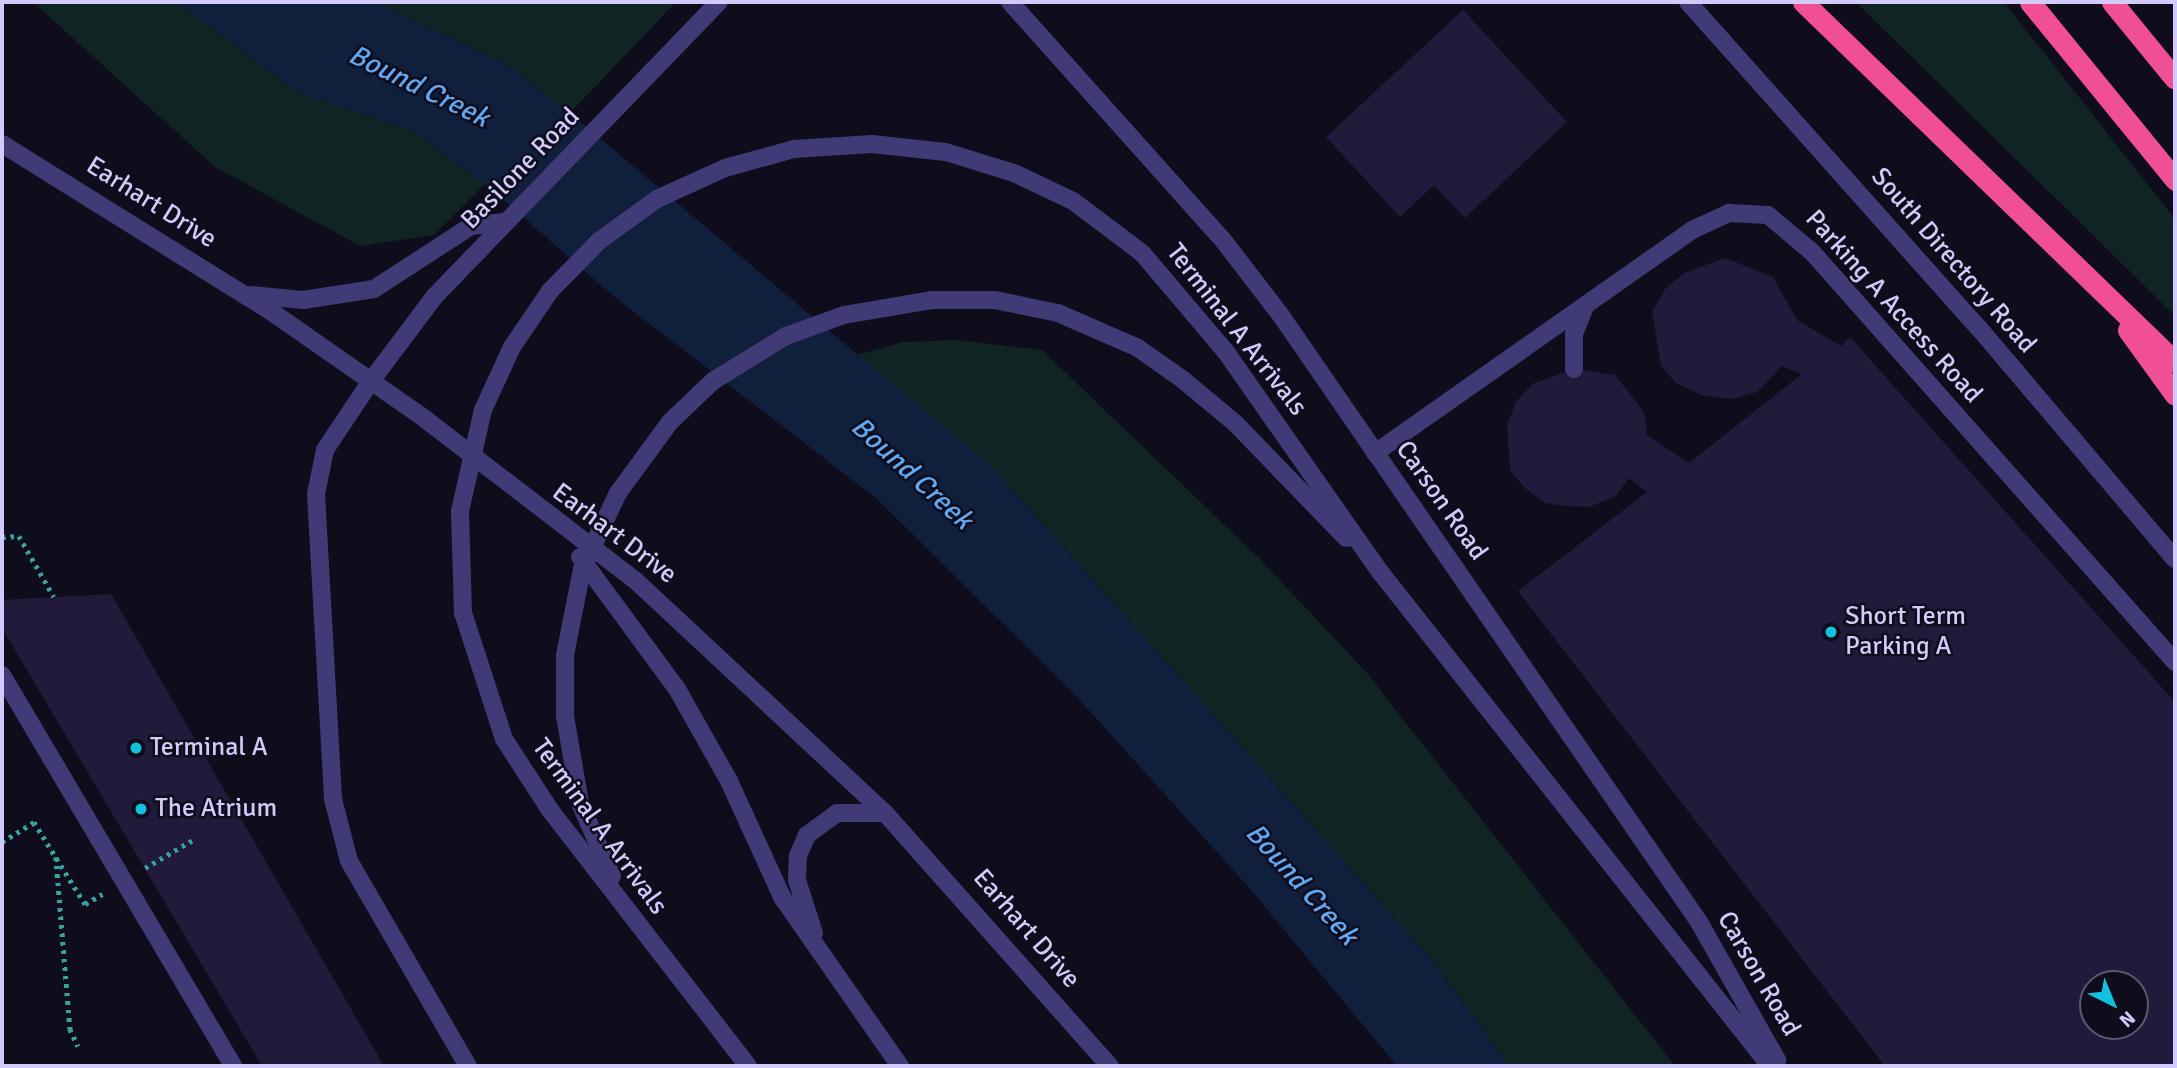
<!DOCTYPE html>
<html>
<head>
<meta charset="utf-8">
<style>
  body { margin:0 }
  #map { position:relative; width:2177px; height:1068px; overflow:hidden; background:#0f0c1b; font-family:Signika,sans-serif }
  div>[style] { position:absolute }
  .green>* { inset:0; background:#102424 }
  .water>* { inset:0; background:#0f1f3c }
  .building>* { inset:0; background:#221a3a }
  .path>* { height:4.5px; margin-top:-2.25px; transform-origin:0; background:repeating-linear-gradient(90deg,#36a3a2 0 3.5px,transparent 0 8.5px) }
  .service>* { height:18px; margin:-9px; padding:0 9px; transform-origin:9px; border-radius:9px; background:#403b76 }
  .minor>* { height:18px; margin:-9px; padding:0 9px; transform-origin:9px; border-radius:9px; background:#403b76 }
  .tertiary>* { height:18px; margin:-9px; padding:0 9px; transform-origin:9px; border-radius:9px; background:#403b76 }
  .motorway>* { height:21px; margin:-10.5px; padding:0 10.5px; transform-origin:10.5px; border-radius:10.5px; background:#f14f95 }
  .dots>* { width:19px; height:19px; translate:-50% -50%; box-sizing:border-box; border:4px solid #0f0c1b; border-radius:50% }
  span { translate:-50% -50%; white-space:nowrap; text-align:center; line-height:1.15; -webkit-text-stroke:5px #0f0c1b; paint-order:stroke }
  .street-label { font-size:26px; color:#d2cafb }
  .poi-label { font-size:26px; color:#d2cafb }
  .left { translate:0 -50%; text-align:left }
  .water-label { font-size:28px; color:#60a8f3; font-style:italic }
  .frame { position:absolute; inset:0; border:4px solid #d2cafb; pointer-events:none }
  .north { position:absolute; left:2079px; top:970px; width:70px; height:70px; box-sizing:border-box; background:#0f0c1b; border:2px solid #5d5875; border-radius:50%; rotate:137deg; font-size:19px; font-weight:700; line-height:28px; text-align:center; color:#d2cafb }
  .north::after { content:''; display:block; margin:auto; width:24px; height:32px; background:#12c1df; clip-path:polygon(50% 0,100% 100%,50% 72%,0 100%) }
</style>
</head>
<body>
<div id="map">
  <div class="green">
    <div style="clip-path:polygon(33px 2px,177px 2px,300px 94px,410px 129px,485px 184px,434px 235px,360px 246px,215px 167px)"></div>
    <div style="clip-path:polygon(374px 2px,676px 2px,570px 113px,504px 63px)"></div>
    <div style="clip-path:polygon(1856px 2px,2004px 2px,2175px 219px,2175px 316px)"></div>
    <div style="clip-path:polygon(958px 340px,1042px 350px,1259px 558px,1366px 672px,1675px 1066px,1510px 1066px,1431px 959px,993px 468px,857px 355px,903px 342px)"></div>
  </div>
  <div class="water">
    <div style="clip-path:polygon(177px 2px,374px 2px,504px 63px,570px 113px,993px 468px,1431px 959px,1510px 1066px,1397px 1066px,1251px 890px,1077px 697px,877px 499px,612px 295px,485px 184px,410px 129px,300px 94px)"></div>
  </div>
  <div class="building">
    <div style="clip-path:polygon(1463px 10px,1567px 122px,1465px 218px,1434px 185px,1400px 217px,1326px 137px)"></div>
    <div style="clip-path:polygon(evenodd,1725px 258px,1773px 277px,1797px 320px,1841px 346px,1850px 337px,2175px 702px,2175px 1066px,1885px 1066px,1518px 591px,1647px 492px,1629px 478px,1616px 496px,1589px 507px,1565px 506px,1545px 503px,1526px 489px,1510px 471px,1507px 425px,1516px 402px,1532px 384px,1574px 369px,1615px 375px,1644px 412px,1647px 435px,1689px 463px,1802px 374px,1782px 366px,1757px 392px,1733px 399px,1703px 396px,1676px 383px,1661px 366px,1652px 312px,1665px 289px,1684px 273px,1725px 258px,2093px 984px,2135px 984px,2135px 1026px,2093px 1026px,2093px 984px)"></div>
    <div style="clip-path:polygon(111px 594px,384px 1066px,262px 1066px,2px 628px,2px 600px)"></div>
  </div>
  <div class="path">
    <div style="left:2px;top:537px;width:17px;rotate:-3deg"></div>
    <div style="left:19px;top:536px;width:70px;rotate:60.2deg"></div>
    <div style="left:2px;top:842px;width:38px;rotate:-32deg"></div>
    <div style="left:34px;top:822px;width:97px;rotate:58.1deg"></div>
    <div style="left:85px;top:904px;width:20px;rotate:-30deg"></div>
    <div style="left:56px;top:857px;width:173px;rotate:85.3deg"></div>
    <div style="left:70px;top:1029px;width:19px;rotate:65deg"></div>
    <div style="left:145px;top:868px;width:56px;rotate:-30.3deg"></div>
  </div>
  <div class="service">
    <div style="left:1574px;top:369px;width:35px;rotate:-90deg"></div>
    <div style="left:1574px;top:334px;width:31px;rotate:-68deg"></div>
    <div style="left:371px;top:381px;width:83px;rotate:123.7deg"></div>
    <div style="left:325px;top:450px;width:45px;rotate:101.6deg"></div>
    <div style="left:316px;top:494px;width:305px;rotate:86.8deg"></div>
    <div style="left:333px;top:799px;width:64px;rotate:75.5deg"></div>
    <div style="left:349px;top:861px;width:237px;rotate:59.9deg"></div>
    <div style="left:2px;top:675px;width:454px;rotate:59.4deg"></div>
  </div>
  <div class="minor">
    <div style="left:1375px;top:453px;width:388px;rotate:-35.1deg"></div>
    <div style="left:1692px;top:230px;width:41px;rotate:-24.7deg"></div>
    <div style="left:1729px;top:213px;width:39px;rotate:3deg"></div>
    <div style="left:1768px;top:215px;width:57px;rotate:40.1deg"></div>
    <div style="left:1812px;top:252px;width:548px;rotate:48.48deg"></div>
  </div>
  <div class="tertiary">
    <div style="left:1010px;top:2px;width:319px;rotate:48.2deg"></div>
    <div style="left:1223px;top:240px;width:97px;rotate:52.5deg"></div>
    <div style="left:1282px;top:317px;width:735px;rotate:55.42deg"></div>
    <div style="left:1699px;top:922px;width:159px;rotate:60.5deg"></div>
    <div style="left:1688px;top:2px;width:436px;rotate:48.3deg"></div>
    <div style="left:1978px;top:327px;width:304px;rotate:49.7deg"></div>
    <div style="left:2px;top:144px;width:314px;rotate:31.9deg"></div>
    <div style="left:269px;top:310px;width:190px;rotate:34.9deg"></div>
    <div style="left:425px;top:419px;width:265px;rotate:37.5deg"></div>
    <div style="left:635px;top:580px;width:342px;rotate:43deg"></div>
    <div style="left:885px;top:813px;width:339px;rotate:48.4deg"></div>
    <div style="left:250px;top:295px;width:53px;rotate:5.4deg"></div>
    <div style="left:303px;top:300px;width:72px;rotate:-8.8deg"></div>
    <div style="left:374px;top:289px;width:116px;rotate:-33deg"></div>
    <div style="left:471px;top:226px;width:35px;rotate:-7deg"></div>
    <div style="left:371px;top:381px;width:105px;rotate:-53.1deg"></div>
    <div style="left:434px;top:297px;width:410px;rotate:-46deg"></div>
    <div style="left:580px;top:557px;width:164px;rotate:53.7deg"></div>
    <div style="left:677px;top:689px;width:106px;rotate:60.5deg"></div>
    <div style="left:729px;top:781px;width:128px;rotate:65.4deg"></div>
    <div style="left:782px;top:897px;width:206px;rotate:55.1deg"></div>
    <div style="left:612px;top:876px;width:80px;rotate:-113.7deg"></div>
    <div style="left:580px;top:803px;width:88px;rotate:-99.8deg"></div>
    <div style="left:565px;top:716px;width:61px;rotate:-90deg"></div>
    <div style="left:565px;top:655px;width:88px;rotate:-78.8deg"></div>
    <div style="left:582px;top:569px;width:84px;rotate:-64.7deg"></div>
    <div style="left:618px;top:493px;width:88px;rotate:-53.8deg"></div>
    <div style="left:670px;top:422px;width:59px;rotate:-43.6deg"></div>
    <div style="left:713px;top:381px;width:86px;rotate:-31.7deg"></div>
    <div style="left:786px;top:336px;width:62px;rotate:-19.9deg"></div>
    <div style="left:844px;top:315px;width:90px;rotate:-9.6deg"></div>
    <div style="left:933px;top:300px;width:62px"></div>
    <div style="left:995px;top:300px;width:64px;rotate:11.7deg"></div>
    <div style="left:1058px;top:313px;width:87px;rotate:23.6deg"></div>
    <div style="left:1138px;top:348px;width:54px;rotate:35.2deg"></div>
    <div style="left:1182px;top:379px;width:69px;rotate:39.7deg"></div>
    <div style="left:1235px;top:423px;width:160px;rotate:46deg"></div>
    <div style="left:814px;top:933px;width:56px;rotate:-107.8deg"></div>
    <div style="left:797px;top:880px;width:24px;rotate:-88deg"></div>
    <div style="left:798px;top:856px;width:23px;rotate:-67deg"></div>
    <div style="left:807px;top:835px;width:37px;rotate:-36deg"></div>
    <div style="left:837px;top:813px;width:48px"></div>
    <div style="left:748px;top:1066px;width:324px;rotate:-127.7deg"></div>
    <div style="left:550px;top:810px;width:85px;rotate:-122.9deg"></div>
    <div style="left:504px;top:739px;width:133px;rotate:-108deg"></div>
    <div style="left:463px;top:613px;width:102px;rotate:-91.7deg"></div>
    <div style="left:460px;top:511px;width:104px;rotate:-77.2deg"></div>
    <div style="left:483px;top:410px;width:69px;rotate:-65.3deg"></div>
    <div style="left:512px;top:347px;width:68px;rotate:-55.8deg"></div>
    <div style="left:550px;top:291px;width:70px;rotate:-45.6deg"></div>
    <div style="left:599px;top:241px;width:72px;rotate:-35.9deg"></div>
    <div style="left:657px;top:199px;width:75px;rotate:-24.5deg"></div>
    <div style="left:725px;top:168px;width:72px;rotate:-15.4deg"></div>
    <div style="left:794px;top:149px;width:78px;rotate:-3.7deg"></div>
    <div style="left:872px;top:144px;width:74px;rotate:6.2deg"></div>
    <div style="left:946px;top:152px;width:71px;rotate:17.2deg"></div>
    <div style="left:1014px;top:173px;width:65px;rotate:25.4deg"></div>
    <div style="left:1073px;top:201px;width:86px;rotate:37deg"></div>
    <div style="left:1142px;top:253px;width:130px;rotate:49.7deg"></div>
    <div style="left:1226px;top:352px;width:270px;rotate:55deg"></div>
    <div style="left:1381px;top:573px;width:628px;rotate:51.72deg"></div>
  </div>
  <div class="motorway">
    <div style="left:1803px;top:2px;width:518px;rotate:44.06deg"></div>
    <div style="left:2030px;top:2px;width:230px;rotate:50.8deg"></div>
    <div style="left:2112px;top:2px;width:99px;rotate:50.7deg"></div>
    <div style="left:2128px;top:330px;width:80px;rotate:54.1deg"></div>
  </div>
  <div class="dots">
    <div style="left:1831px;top:632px;background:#12c1df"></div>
    <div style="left:136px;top:748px;background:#12c1df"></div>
    <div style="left:141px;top:809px;background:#12c1df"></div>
  </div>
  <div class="street-label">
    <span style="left:521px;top:169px;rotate:-46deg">Basilone Road</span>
    <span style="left:151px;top:203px;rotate:32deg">Earhart Drive</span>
    <span style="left:1953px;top:261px;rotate:49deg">South Directory Road</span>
    <span style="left:1893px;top:307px;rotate:48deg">Parking A Access Road</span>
    <span style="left:1236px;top:330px;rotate:52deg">Terminal A Arrivals</span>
    <span style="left:1441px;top:501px;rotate:55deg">Carson Road</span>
    <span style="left:614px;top:534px;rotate:37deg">Earhart Drive</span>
    <span style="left:599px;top:827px;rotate:54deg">Terminal A Arrivals</span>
    <span style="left:1026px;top:929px;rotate:49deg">Earhart Drive</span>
    <span style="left:1758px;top:974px;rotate:60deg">Carson Road</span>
  </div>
  <div class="poi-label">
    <span class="left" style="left:1845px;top:632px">Short Term<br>Parking A</span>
    <span class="left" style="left:150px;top:748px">Terminal A</span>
    <span class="left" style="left:155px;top:809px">The Atrium</span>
  </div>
  <div class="water-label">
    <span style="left:419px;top:86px;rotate:26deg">Bound Creek</span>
    <span style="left:912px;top:473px;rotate:42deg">Bound Creek</span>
    <span style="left:1302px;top:884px;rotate:48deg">Bound Creek</span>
  </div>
  <div class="frame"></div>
  <div class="north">N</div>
</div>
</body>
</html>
